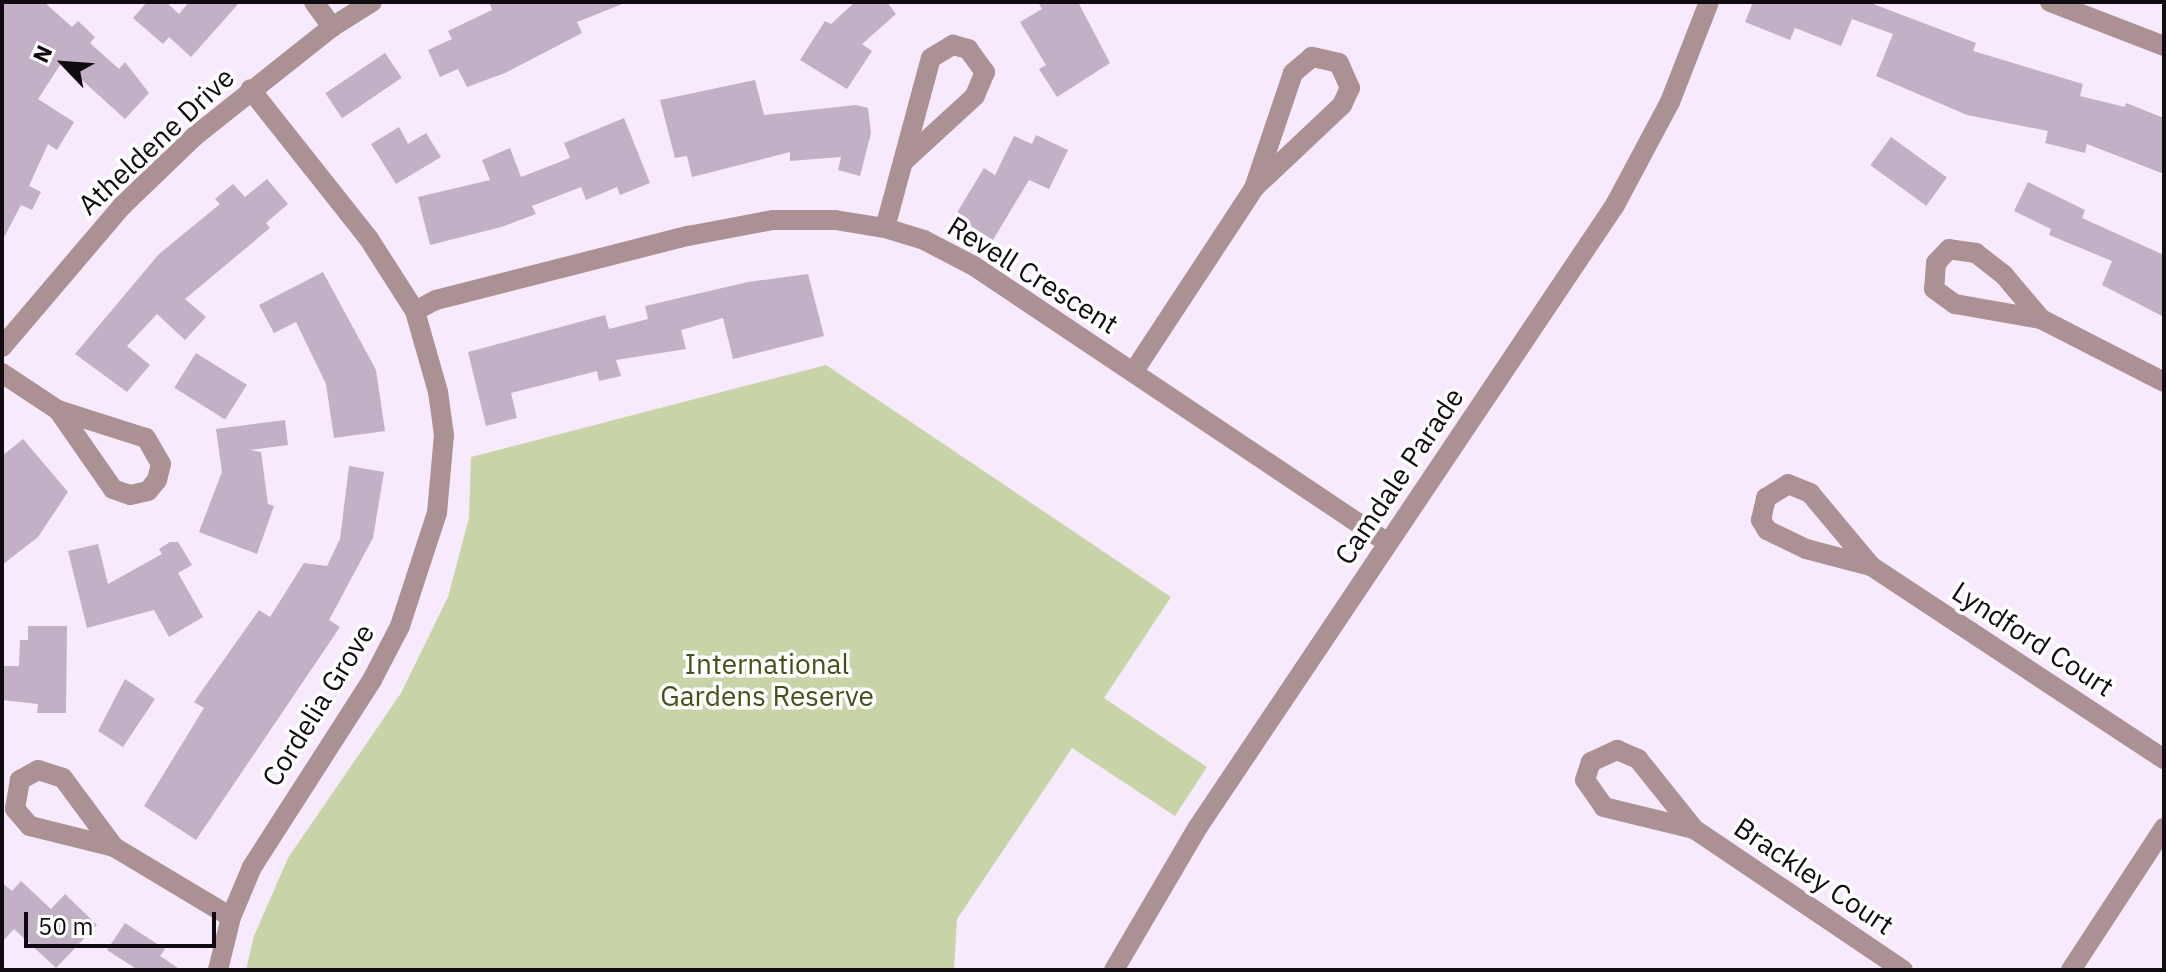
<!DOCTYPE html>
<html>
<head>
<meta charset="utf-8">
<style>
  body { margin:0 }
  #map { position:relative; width:2166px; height:972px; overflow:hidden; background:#f8eafd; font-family:"IBM Plex Sans",sans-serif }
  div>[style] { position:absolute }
  .green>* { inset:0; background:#c8d4a8 }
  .building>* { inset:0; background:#c1b0c6; transform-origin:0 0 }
  .minor>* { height:20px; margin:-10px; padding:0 10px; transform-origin:10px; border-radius:10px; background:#ab9193 }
  .tertiary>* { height:20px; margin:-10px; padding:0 10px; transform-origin:10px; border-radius:10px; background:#ab9193 }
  span { translate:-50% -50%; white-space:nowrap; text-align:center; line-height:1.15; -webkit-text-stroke:7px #fff; paint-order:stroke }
  .street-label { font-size:28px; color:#100a11 }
  .park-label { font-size:28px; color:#465118 }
  .frame { position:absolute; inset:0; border:4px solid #100a11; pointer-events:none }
  .north { position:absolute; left:24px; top:24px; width:80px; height:80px; -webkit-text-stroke:6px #fff; paint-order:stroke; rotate:295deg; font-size:22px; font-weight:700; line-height:32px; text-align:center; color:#100a11 }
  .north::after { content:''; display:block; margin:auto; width:28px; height:36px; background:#100a11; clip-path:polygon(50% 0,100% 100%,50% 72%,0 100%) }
  .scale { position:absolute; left:24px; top:912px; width:192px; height:36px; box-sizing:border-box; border:4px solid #100a11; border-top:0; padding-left:10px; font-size:24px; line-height:28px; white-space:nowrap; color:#100a11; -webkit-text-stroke:6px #fff; paint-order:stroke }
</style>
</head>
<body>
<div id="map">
  <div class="green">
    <div style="clip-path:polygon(826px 365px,1171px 597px,1104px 698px,1207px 767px,1175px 816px,1072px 748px,957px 919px,954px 970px,246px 970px,254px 936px,288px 858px,401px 693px,448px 597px,469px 518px,471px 457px)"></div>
  </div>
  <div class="building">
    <div style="clip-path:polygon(2px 2px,44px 2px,72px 27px,78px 21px,95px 37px,90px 43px,119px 69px,125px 62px,149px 93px,125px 119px,62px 62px,38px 99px,74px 122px,57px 150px,48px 144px,29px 186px,41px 192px,32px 210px,21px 205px,2px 241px)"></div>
    <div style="clip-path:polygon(147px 2px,166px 2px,179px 14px,189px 2px,240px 2px,191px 57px,169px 37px,163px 44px,133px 18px)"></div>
    <div style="clip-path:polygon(489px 2px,625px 2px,625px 3px,577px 22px,582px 33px,505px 73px,467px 87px,458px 69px,440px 77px,428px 50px,452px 39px,448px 31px,492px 10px)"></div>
    <div style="clip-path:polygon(855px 2px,887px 2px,896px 14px,862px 44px,872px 51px,847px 89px,800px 60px,825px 21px,831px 24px)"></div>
    <div style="clip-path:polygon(1038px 2px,1078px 2px,1110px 63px,1057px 97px,1039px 69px,1046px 65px,1020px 22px,1042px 9px)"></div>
    <div style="clip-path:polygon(1753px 2px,1868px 2px,1976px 43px,1973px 51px,2083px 84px,2080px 96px,2125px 107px,2126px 103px,2164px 118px,2164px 174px,2087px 144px,2085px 153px,2045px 143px,2048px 131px,1967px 115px,1876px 76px,1893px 34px,1852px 19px,1841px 46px,1795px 28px,1790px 40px,1745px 22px)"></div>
    <div style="left:385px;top:53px;width:30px;height:72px;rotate:56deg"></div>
    <div style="clip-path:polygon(755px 80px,764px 115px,856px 105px,868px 108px,871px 133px,860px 176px,838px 170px,841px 157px,790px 161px,790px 152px,692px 177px,687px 156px,675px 158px,660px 100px)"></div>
    <div style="clip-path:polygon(624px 118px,650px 183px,620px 195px,617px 187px,586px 200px,581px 187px,532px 206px,536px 214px,501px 227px,430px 245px,418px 197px,490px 180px,482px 160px,510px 148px,521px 177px,570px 158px,564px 143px)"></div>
    <div style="clip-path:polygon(399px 127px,408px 144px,426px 133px,441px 157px,396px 184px,371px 144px)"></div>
    <div style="clip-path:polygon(1036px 135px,1068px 150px,1049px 189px,1029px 180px,993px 240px,955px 216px,984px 168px,995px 175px,1014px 136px,1032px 144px)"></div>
    <div style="left:1891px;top:137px;width:69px;height:35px;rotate:36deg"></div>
    <div style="clip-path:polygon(267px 179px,288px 204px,266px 223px,270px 228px,185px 299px,206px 317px,185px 340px,157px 314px,127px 346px,150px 365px,127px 392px,75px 354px,159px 254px,220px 204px,215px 199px,233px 184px,245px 197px)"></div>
    <div style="clip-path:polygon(2028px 182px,2085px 210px,2082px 218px,2164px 255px,2164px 317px,2102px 285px,2112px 261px,2049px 235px,2051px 229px,2014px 211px)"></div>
    <div style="clip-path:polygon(323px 272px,376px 370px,385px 431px,334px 438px,326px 384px,296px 322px,274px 333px,259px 305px)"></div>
    <div style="clip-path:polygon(808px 274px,824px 336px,733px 359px,723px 318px,681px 330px,686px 349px,616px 360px,621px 376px,599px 381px,597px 371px,511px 393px,517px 418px,486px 426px,468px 352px,605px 315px,609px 329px,648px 319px,645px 306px,748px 282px)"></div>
    <div style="left:196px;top:353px;width:60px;height:41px;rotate:32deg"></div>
    <div style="clip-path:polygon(285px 420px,288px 445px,250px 450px,261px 452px,268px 504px,274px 506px,257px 554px,199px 532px,222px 472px,216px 429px)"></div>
    <div style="clip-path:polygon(23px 439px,68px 492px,38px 537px,2px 565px,2px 456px)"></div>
    <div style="clip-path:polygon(349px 466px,384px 472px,373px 538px,329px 620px,340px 627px,196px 840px,144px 806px,204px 708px,194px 702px,259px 610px,270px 617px,304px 563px,327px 566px,340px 539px)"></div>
    <div style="clip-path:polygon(170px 542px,178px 542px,192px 565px,178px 573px,203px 617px,169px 637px,154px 610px,87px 628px,68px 551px,98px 544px,108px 584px,162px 554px,159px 549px)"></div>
    <div style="clip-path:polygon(28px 626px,67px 626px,66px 713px,37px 713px,38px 704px,2px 700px,2px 666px,19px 666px,20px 640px,28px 640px)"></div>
    <div style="clip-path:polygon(125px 679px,155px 699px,123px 747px,98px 731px)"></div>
    <div style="clip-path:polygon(21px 881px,51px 909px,65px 894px,97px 925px,56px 968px,14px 929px,2px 942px,2px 883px,12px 891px)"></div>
    <div style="clip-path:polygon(125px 923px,165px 949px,160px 956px,181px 970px,138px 970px,107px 950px)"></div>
  </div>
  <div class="minor">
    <div style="left:314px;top:2px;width:31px;rotate:54deg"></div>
    <div style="left:885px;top:228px;width:176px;rotate:-74.9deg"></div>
    <div style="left:931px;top:58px;width:26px;rotate:-31deg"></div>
    <div style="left:953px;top:45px;width:16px;rotate:15deg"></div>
    <div style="left:968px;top:49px;width:29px;rotate:54deg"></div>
    <div style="left:985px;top:72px;width:26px;rotate:113deg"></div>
    <div style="left:975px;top:96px;width:96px;rotate:137.5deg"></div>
    <div style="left:415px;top:311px;width:24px;rotate:-28deg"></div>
    <div style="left:436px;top:300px;width:260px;rotate:-14.3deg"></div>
    <div style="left:688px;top:236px;width:86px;rotate:-10.7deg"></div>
    <div style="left:773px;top:220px;width:62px"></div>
    <div style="left:835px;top:220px;width:51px;rotate:9.1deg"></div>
    <div style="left:885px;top:228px;width:41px;rotate:17.1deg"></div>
    <div style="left:924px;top:240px;width:56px;rotate:27.5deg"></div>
    <div style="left:974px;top:266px;width:498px;rotate:33.8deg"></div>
    <div style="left:2041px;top:319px;width:57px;rotate:-130.1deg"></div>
    <div style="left:2004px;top:275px;width:36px;rotate:-142deg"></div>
    <div style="left:1976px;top:253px;width:27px;rotate:-172deg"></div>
    <div style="left:1949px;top:249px;width:19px;rotate:133deg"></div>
    <div style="left:1936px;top:263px;width:26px;rotate:94deg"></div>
    <div style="left:1934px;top:289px;width:26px;rotate:36deg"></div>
    <div style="left:1955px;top:304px;width:87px;rotate:9.9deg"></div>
    <div style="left:2041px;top:319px;width:138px;rotate:27.1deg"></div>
    <div style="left:1134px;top:371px;width:219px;rotate:-56.7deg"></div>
    <div style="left:1254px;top:188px;width:121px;rotate:-43.3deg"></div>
    <div style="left:1342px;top:105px;width:19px;rotate:-65deg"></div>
    <div style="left:1350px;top:88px;width:27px;rotate:-114deg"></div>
    <div style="left:1339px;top:63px;width:28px;rotate:-167deg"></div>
    <div style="left:1312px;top:57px;width:25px;rotate:140deg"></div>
    <div style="left:1293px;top:73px;width:121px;rotate:108.7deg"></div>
    <div style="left:2px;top:373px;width:67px;rotate:33.5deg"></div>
    <div style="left:58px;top:410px;width:92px;rotate:17.7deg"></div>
    <div style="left:146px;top:438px;width:30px;rotate:60deg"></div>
    <div style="left:161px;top:464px;width:16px;rotate:104deg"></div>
    <div style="left:157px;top:480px;width:14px;rotate:129deg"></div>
    <div style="left:148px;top:491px;width:18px;rotate:167deg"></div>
    <div style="left:130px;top:495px;width:18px;rotate:-161deg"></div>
    <div style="left:113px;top:489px;width:96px;rotate:-124.8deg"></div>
    <div style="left:1871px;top:566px;width:67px;rotate:-165.3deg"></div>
    <div style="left:1806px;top:549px;width:43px;rotate:-154deg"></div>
    <div style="left:1767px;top:530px;width:12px;rotate:-121deg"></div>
    <div style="left:1761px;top:520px;width:23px;rotate:-77deg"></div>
    <div style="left:1766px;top:498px;width:26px;rotate:-32deg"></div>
    <div style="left:1788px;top:484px;width:24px;rotate:22deg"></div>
    <div style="left:1810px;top:493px;width:95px;rotate:50.1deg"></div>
    <div style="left:1871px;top:566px;width:351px;rotate:33.4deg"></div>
    <div style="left:1694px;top:829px;width:93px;rotate:-166.3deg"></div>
    <div style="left:1604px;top:807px;width:33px;rotate:-125deg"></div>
    <div style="left:1585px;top:780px;width:19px;rotate:-72deg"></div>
    <div style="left:1591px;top:762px;width:29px;rotate:-25deg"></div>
    <div style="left:1617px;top:750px;width:23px;rotate:23deg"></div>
    <div style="left:1638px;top:759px;width:90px;rotate:51.3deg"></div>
    <div style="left:1694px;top:829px;width:252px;rotate:34deg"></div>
    <div style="left:114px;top:847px;width:86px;rotate:-126.5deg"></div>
    <div style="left:63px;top:778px;width:26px;rotate:-162deg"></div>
    <div style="left:38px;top:770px;width:21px;rotate:151deg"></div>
    <div style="left:20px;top:780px;width:29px;rotate:100deg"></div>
    <div style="left:15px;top:809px;width:23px;rotate:49deg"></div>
    <div style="left:30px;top:826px;width:87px;rotate:14deg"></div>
    <div style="left:114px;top:847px;width:136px;rotate:30.9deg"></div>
    <div style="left:218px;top:970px;width:55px;rotate:-76.2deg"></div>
    <div style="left:231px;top:917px;width:54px;rotate:-67.2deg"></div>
    <div style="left:252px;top:867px;width:222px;rotate:-57.3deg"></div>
    <div style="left:372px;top:680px;width:61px;rotate:-62.6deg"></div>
    <div style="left:400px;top:626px;width:119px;rotate:-71.9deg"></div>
    <div style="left:437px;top:513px;width:78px;rotate:-84.9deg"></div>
    <div style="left:444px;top:435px;width:43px;rotate:-97.9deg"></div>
    <div style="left:438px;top:392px;width:84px;rotate:-105.9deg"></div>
    <div style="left:415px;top:311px;width:85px;rotate:-122.6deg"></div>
    <div style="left:369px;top:239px;width:191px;rotate:-128.4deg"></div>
    <div style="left:1114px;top:970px;width:166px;rotate:-59.6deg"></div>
    <div style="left:1198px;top:827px;width:749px;rotate:-56.16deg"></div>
    <div style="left:1615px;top:205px;width:117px;rotate:-61.9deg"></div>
    <div style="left:1670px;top:102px;width:107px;rotate:-68.7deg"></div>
  </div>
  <div class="tertiary">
    <div style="left:2050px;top:2px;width:122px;rotate:21.1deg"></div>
    <div style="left:2px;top:347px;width:185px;rotate:-49.6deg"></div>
    <div style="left:122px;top:206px;width:101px;rotate:-43.8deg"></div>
    <div style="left:195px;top:136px;width:175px;rotate:-38.5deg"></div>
    <div style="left:332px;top:27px;width:47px;rotate:-32deg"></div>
    <div style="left:2071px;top:970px;width:170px;rotate:-56.8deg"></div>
  </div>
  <div class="street-label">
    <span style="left:156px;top:141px;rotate:-43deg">Atheldene Drive</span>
    <span style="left:1033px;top:275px;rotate:32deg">Revell Crescent</span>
    <span style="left:1399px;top:476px;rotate:-56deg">Camdale Parade</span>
    <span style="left:2033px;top:639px;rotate:33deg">Lyndford Court</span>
    <span style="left:318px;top:705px;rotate:-58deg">Cordelia Grove</span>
    <span style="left:1814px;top:876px;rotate:34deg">Brackley Court</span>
  </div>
  <div class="park-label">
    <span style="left:767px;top:680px">International<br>Gardens Reserve</span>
  </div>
  <div class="frame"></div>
  <div class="north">N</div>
  <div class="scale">50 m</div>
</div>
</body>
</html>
